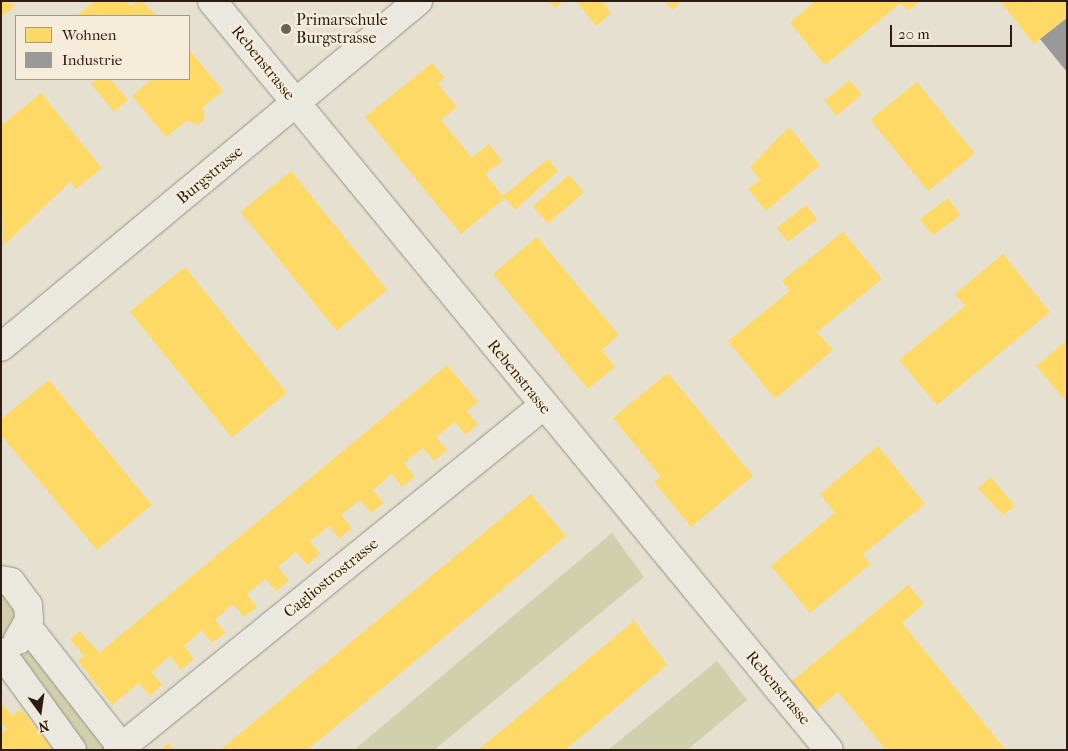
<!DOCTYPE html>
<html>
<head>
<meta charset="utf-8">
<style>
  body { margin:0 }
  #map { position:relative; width:1068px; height:751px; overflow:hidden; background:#e5e0cf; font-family:"IM FELL French Canon",serif }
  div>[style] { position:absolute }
  .green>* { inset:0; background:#d0d0ad }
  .homes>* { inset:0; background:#ffd966; transform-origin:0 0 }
  .industry>* { inset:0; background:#999 }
  .roads { filter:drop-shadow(0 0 1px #959086) drop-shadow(0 0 1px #959086) }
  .minor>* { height:28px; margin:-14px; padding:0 14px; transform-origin:14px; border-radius:14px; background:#ebe8df }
  .dots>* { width:14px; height:14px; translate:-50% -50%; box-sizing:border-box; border:2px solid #f5edd9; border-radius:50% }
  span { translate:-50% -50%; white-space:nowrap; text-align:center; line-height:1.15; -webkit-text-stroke:5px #f5edd9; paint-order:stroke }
  .poi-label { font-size:16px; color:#2e1c13 }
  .left { translate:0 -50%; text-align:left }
  .street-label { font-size:16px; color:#2e1c13 }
  .frame { position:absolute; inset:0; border:2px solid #2e1c13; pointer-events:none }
  .legend { position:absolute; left:15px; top:15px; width:175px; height:65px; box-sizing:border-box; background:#f5edd9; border:1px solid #a5998a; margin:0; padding:6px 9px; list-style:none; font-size:15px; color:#2e1c13 }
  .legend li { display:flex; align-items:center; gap:10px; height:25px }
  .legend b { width:25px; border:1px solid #a5998a }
  .north { position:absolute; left:15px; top:686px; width:50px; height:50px; -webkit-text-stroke:4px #f5edd9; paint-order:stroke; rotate:166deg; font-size:14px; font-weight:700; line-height:20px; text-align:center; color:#2e1c13 }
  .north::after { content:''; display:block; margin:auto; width:18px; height:22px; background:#2e1c13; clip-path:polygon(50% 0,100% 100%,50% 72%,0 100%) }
  .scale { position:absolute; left:890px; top:25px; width:122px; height:22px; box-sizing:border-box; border:2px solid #2e1c13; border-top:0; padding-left:6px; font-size:15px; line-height:18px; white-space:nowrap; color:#2e1c13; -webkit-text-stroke:4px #f5edd9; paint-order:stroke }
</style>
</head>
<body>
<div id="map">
  <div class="green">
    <div style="clip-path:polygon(612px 533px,644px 577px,434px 750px,354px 750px)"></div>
    <div style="clip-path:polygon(1px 580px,28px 605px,1px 649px)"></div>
    <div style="clip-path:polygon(40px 643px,118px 750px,72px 750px,9px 665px)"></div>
    <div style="clip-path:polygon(717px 661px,747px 700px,687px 750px,608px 750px)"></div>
  </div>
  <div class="homes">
    <div style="clip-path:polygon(1px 1px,16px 5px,1px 17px)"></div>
    <div style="clip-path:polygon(95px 1px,126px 1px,130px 6px,141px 1px,158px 16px,76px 16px)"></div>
    <div style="clip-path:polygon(549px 1px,563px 1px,555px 8px)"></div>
    <div style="clip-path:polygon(576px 1px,602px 1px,611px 13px,596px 26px)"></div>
    <div style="clip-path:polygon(665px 1px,682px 1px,672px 10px)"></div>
    <div style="clip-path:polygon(815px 1px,920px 1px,908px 11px,901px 3px,825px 65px,790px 23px)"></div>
    <div style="clip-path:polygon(1000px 1px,1067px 1px,1067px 18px,1034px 44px)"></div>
    <div style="clip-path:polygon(189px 49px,223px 91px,203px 107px,205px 119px,198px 125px,187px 121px,166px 137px,132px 96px,152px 79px,189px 79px)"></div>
    <div style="clip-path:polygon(432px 63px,445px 78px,438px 84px,457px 107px,441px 120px,472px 158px,489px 144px,502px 161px,485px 174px,503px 196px,548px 159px,558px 171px,515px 210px,505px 198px,461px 234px,365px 117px)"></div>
    <div style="clip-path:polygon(98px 79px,110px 79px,128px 100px,114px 112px,91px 84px)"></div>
    <div style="left:850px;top:80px;width:19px;height:33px;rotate:51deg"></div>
    <div style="left:917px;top:82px;width:92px;height:60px;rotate:51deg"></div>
    <div style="clip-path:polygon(41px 93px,102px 168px,76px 189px,70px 182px,3px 246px,1px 126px)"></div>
    <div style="clip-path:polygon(789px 127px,820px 165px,766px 211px,748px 189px,760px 180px,750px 167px)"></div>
    <div style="left:291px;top:171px;width:153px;height:65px;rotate:51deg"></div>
    <div style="left:569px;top:175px;width:23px;height:48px;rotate:49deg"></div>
    <div style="left:948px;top:198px;width:21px;height:35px;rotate:53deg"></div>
    <div style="left:806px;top:205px;width:18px;height:37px;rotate:52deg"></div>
    <div style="clip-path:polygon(843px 232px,882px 279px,817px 332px,833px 350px,775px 399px,728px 341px,790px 291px,782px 281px)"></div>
    <div style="clip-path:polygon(537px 237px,619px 335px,602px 350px,615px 367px,588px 389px,493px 274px)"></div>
    <div style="clip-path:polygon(1003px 254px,1050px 312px,937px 405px,899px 360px,965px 306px,955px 294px)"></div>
    <div style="left:185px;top:267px;width:162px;height:71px;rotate:51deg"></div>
    <div style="clip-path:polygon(1067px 340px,1067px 402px,1036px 366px)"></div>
    <div style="clip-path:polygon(447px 365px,478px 402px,467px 411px,478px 424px,466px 435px,455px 422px,436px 437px,447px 450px,434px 461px,423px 448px,404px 463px,415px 477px,402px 487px,392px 474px,373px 490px,384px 503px,371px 513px,360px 500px,341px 515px,352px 528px,339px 539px,329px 526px,310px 541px,320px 554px,307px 565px,296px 552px,278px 567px,289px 581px,276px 591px,265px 579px,247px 594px,257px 607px,244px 617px,233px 604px,215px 620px,226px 633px,212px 643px,202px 630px,184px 646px,194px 659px,181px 670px,170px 656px,152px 672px,162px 685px,150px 696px,139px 683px,112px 705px,78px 661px,84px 656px,70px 639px,80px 631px,99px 653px)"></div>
    <div style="clip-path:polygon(668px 373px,753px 476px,691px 527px,654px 482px,661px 477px,613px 418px)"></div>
    <div style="clip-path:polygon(49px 380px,152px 505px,97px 550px,1px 435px,1px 419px)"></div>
    <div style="clip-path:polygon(878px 446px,925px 504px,862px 555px,871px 564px,810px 613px,771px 566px,835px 513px,820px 494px)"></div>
    <div style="clip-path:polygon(991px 477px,1015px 506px,1003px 515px,978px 488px)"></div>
    <div style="clip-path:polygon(531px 494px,566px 536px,498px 593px,307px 750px,220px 750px)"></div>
    <div style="clip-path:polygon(908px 585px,924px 604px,902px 623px,1006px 750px,886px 750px,838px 692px,816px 710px,792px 681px)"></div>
    <div style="clip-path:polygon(631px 617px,667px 665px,565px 750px,478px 750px,632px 623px)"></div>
    <div style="clip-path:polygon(1px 703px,12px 716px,21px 709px,53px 750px,1px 750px,1px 734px,7px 729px,1px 723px)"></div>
    <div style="clip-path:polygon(169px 743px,174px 750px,161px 750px)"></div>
  </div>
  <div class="industry">
    <div style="clip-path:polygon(1067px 18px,1067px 72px,1040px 39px)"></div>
  </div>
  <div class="roads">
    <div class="minor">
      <div style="left:212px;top:1px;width:970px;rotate:50.52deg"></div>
      <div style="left:1px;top:347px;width:542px;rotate:-39.68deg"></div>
      <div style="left:1px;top:580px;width:10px;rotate:11deg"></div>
      <div style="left:11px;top:582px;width:29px;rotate:54deg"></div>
      <div style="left:28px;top:605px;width:15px;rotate:86deg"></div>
      <div style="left:29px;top:620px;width:23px;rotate:119deg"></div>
      <div style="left:27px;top:626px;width:157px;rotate:52deg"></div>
      <div style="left:1px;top:652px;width:121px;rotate:54.1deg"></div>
      <div style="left:118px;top:750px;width:547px;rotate:-38.99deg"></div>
    </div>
  </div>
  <div class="dots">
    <div style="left:286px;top:29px;background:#6e6155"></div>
  </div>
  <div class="poi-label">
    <span class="left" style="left:296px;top:29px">Primarschule<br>Burgstrasse</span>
  </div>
  <div class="street-label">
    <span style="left:263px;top:63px;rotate:51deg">Rebenstrasse</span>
    <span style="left:210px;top:175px;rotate:-40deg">Burgstrasse</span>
    <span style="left:519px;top:377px;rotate:51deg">Rebenstrasse</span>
    <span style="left:331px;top:578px;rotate:-39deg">Cagliostrostrasse</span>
    <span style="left:778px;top:688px;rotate:50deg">Rebenstrasse</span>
  </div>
  <div class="frame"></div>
  <ul class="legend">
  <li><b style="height:14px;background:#ffd966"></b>Wohnen</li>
  <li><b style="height:14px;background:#999"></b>Industrie</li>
  </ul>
  <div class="north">N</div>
  <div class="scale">20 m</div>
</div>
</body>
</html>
